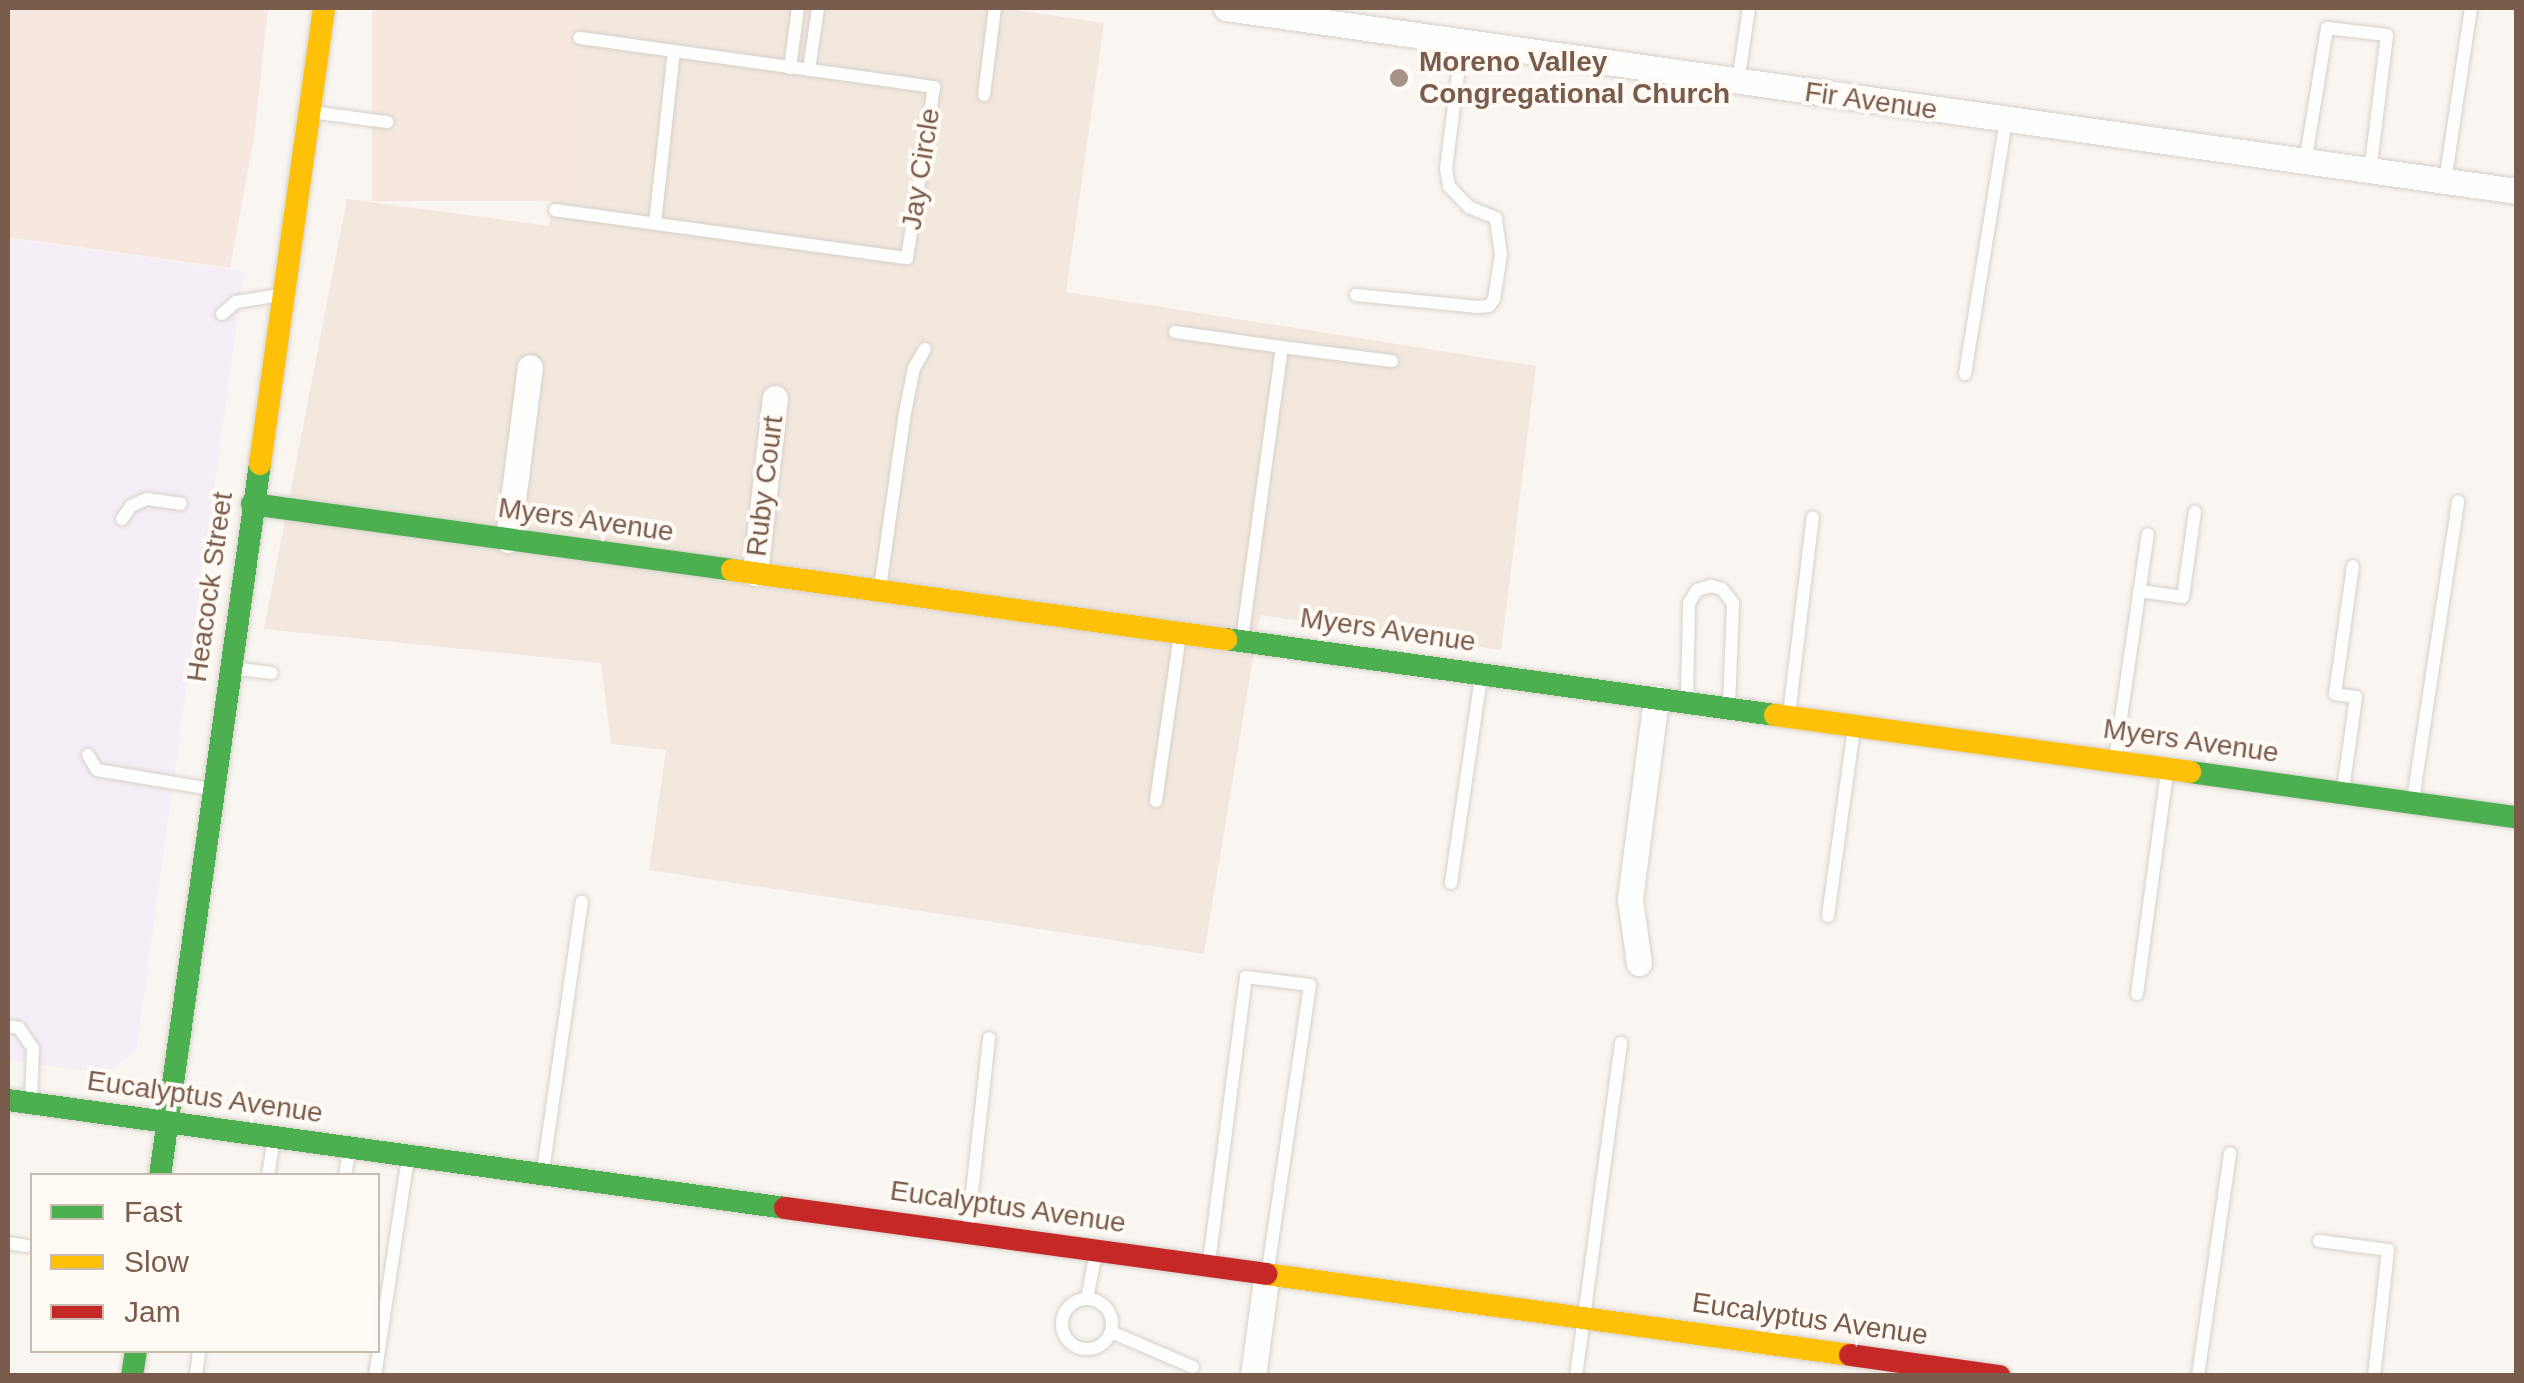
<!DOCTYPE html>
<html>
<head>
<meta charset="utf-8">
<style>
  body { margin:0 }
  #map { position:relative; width:2524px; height:1383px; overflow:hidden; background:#f9f5f0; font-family:Arial,sans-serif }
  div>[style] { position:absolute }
  .residential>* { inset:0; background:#f2e8de }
  .commercial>* { inset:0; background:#f6e8e1; transform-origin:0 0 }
  .education>* { inset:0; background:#f6eef6 }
  .roads { filter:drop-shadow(0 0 2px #d7d1cb) drop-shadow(0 0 2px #d7d1cb) }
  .lane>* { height:12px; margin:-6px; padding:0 6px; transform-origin:6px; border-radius:6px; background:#fefefd }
  .lane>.ring { margin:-6px; padding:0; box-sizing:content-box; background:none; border:12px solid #fefefd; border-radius:50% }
  .street>* { height:25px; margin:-12.5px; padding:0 12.5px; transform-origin:12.5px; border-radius:12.5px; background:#fefefd }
  .fast>* { height:22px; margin:-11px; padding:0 11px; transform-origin:11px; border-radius:11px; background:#4caf50 }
  .slow>* { height:22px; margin:-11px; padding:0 11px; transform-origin:11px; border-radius:11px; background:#ffc107 }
  .jam>* { height:22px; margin:-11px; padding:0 11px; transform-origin:11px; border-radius:11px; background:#c62828 }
  .dots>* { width:28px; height:28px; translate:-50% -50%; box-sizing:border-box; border:5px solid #fffaf3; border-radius:50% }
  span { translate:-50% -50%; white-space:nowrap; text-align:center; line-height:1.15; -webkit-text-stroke:8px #fffaf3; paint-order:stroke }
  .poi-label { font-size:28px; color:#7a5c4d; font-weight:700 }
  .left { translate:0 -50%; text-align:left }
  .street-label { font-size:28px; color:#7a5c4d }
  .frame { position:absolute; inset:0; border:10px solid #7a5c4d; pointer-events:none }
  .legend { position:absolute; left:30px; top:1173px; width:350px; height:180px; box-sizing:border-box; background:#fffaf3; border:2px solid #cabbb1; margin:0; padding:12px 18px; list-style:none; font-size:30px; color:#7a5c4d }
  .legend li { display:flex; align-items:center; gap:20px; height:50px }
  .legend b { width:50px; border:2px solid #cabbb1 }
</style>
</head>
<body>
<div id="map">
  <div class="residential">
    <div style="clip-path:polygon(576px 8px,1003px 8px,1104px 23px,1066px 292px,1536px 366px,1501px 650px,1260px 615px,1204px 954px,649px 870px,666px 750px,611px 744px,601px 663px,264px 629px,347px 199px,549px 226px)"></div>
  </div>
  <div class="commercial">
    <div style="clip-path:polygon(8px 8px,268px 8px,254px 138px,230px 268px,8px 237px)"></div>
    <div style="left:372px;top:8px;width:204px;height:193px"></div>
  </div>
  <div class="education">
    <div style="clip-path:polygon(8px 238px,244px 271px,136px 1051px,106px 1074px,8px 1060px)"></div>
  </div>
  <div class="roads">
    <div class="lane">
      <div style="left:790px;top:68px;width:61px;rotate:-82.4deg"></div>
      <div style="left:809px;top:70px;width:63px;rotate:-81.7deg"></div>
      <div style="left:1738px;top:82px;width:75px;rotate:-81.5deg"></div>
      <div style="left:984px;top:95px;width:88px;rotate:-82.8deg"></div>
      <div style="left:311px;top:112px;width:77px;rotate:7.5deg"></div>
      <div style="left:2305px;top:163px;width:137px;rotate:-80.7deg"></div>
      <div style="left:2327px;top:28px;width:60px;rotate:6.7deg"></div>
      <div style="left:2387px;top:35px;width:138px;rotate:97.1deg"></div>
      <div style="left:2445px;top:182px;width:176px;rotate:-81.5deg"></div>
      <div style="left:555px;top:210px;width:355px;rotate:7.8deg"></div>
      <div style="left:907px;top:258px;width:173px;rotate:-81deg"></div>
      <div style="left:934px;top:87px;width:358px;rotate:-172.1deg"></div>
      <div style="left:655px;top:223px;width:173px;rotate:-83.7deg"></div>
      <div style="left:1356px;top:295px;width:123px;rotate:5.6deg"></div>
      <div style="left:1478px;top:307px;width:11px;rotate:-5deg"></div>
      <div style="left:1489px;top:306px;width:9px;rotate:-54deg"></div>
      <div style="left:1494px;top:299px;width:45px;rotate:-81deg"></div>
      <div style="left:1501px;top:255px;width:37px;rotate:-98deg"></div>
      <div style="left:1496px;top:218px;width:29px;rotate:-158deg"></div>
      <div style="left:1469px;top:207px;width:29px;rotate:-134deg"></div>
      <div style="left:1449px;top:186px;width:17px;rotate:-100deg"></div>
      <div style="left:1446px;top:169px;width:128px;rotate:-82.8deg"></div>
      <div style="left:222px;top:314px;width:18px;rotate:-41deg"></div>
      <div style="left:236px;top:302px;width:45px;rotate:-9deg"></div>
      <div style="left:1175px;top:332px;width:108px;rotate:8deg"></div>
      <div style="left:1282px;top:347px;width:294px;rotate:97.8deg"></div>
      <div style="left:1282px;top:347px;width:111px;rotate:7.3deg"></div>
      <div style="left:1965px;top:374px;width:257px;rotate:-80.8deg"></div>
      <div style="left:122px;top:519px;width:16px;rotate:-55deg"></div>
      <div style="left:131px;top:506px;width:17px;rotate:-24deg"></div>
      <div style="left:147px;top:499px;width:34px;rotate:8deg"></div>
      <div style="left:880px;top:588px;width:177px;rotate:-81.9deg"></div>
      <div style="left:905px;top:413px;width:46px;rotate:-78.7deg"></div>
      <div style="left:914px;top:368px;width:22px;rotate:-60deg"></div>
      <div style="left:2139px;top:591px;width:44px;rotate:7.8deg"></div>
      <div style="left:2183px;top:597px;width:86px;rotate:-82deg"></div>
      <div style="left:232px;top:668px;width:40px;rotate:7.1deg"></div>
      <div style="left:1687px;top:700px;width:97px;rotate:-88.8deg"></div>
      <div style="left:1689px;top:603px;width:15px;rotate:-58deg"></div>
      <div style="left:1697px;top:590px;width:15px;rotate:-16deg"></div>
      <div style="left:1711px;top:586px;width:11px;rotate:15deg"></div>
      <div style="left:1722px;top:589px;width:18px;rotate:52deg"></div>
      <div style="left:1733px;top:603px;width:103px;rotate:92.2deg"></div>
      <div style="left:1789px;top:714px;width:198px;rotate:-83.1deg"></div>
      <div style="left:88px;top:755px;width:17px;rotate:59deg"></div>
      <div style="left:97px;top:770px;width:116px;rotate:9.5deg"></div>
      <div style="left:2115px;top:759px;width:227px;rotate:-81.7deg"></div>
      <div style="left:2343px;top:790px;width:94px;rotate:-82deg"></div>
      <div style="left:2356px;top:697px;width:21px;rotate:-172deg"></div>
      <div style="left:2335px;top:694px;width:129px;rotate:-82deg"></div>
      <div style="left:2413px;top:800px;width:302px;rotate:-81.4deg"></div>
      <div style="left:1156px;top:801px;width:169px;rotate:-81.8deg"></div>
      <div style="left:1451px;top:883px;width:208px;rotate:-81.7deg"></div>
      <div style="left:1828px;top:916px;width:190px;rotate:-82.1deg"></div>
      <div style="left:2137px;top:994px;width:225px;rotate:-82.3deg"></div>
      <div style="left:8px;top:1026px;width:11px;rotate:10deg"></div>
      <div style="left:19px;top:1028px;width:25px;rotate:56deg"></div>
      <div style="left:33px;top:1049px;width:52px;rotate:92.2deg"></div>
      <div style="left:543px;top:1171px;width:272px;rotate:-81.8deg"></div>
      <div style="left:268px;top:1176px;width:36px;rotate:-81deg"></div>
      <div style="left:345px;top:1176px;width:26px;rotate:-81deg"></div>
      <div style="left:968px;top:1229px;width:192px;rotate:-83.7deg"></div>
      <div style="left:2319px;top:1241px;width:70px;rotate:7.4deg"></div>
      <div style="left:2388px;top:1250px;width:127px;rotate:96.3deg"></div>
      <div style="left:8px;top:1243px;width:19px;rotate:9deg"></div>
      <div style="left:1209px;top:1262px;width:287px;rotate:-82.6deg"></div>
      <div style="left:1246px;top:977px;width:64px;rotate:7.1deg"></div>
      <div style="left:1310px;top:985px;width:288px;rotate:98.4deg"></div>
      <div style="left:1087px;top:1299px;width:48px;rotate:-79.2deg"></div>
      <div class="ring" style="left:1062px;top:1299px;width:38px;height:38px"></div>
      <div style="left:1111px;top:1332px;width:89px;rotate:23.1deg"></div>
      <div style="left:196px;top:1376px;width:26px;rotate:-83deg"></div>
      <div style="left:375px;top:1376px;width:220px;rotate:-81.4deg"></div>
      <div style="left:1576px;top:1376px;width:336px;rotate:-82.3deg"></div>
      <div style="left:2198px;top:1376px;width:225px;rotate:-81.8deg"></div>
    </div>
    <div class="street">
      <div style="left:1226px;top:8px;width:1303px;rotate:8.07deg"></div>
      <div style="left:508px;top:540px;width:174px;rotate:-82.8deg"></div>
      <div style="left:755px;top:573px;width:176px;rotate:-83.5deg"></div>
      <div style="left:1639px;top:963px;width:65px;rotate:-98deg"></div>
      <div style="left:1630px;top:899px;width:203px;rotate:-82.6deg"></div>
      <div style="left:1253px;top:1376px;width:104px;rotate:-82.3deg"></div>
    </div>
    <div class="fast">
      <div style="left:252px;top:504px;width:485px;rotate:7.8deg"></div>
      <div style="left:1226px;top:639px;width:554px;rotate:7.88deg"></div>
      <div style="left:2190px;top:772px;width:329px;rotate:7.9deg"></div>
      <div style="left:8px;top:1100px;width:784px;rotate:7.91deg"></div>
      <div style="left:160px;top:1176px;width:719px;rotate:-82.01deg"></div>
      <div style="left:132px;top:1376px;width:26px;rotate:-81deg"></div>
    </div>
    <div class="slow">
      <div style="left:260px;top:464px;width:460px;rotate:-82deg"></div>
      <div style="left:732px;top:570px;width:499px;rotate:8deg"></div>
      <div style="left:1775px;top:715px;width:419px;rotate:7.8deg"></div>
      <div style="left:1266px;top:1274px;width:590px;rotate:7.9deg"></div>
    </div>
    <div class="jam">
      <div style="left:785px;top:1208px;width:486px;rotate:7.8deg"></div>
      <div style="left:1850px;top:1355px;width:151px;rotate:8deg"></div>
    </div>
  </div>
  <div class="dots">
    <div style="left:1399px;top:78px;background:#a69286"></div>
  </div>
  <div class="poi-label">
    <span class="left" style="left:1419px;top:78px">Moreno Valley<br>Congregational Church</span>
  </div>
  <div class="street-label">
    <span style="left:1871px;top:101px;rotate:8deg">Fir Avenue</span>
    <span style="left:921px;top:169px;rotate:-81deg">Jay Circle</span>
    <span style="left:765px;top:486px;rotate:-83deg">Ruby Court</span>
    <span style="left:586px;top:520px;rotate:8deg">Myers Avenue</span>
    <span style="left:210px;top:587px;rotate:-82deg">Heacock Street</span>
    <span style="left:1388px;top:630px;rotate:8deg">Myers Avenue</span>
    <span style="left:2191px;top:741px;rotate:8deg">Myers Avenue</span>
    <span style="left:205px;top:1097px;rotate:8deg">Eucalyptus Avenue</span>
    <span style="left:1008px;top:1207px;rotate:8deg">Eucalyptus Avenue</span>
    <span style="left:1810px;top:1319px;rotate:8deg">Eucalyptus Avenue</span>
  </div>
  <div class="frame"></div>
  <ul class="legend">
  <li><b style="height:12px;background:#4caf50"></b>Fast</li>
  <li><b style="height:12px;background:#ffc107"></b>Slow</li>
  <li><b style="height:12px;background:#c62828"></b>Jam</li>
  </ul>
</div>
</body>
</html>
